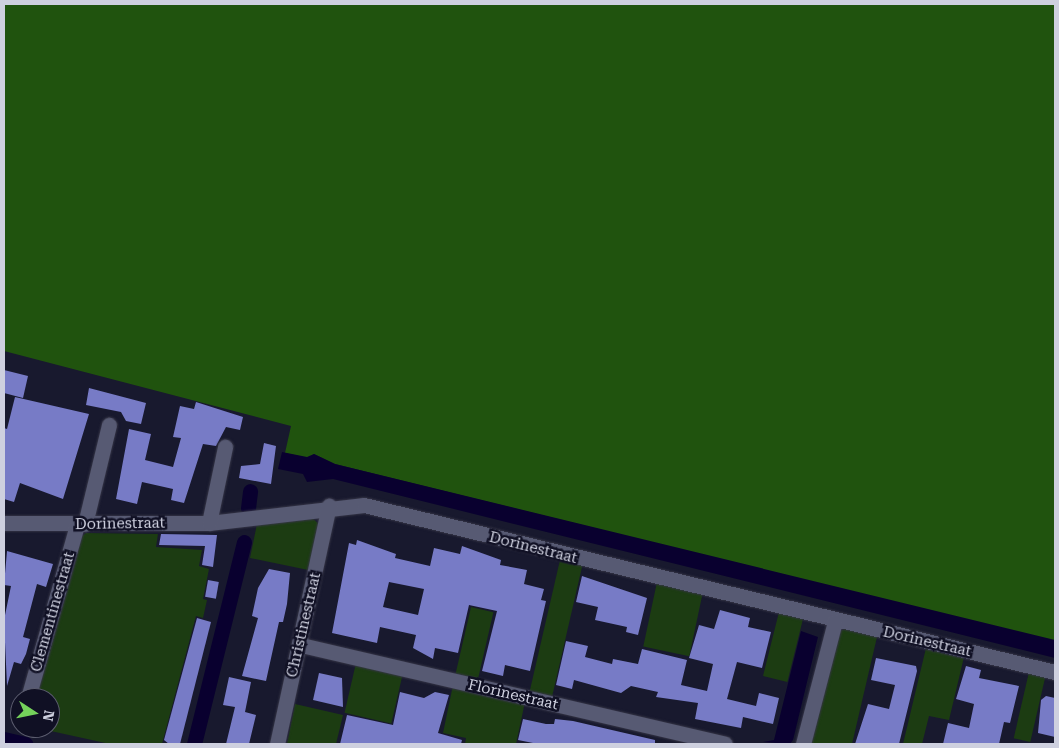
<!DOCTYPE html>
<html>
<head>
<meta charset="utf-8">
<style>
  body { margin:0 }
  #map { position:relative; width:1059px; height:748px; overflow:hidden; background:#18192e; font-family:"Roboto Serif",serif }
  div>[style] { position:absolute }
  .green>* { inset:0; background:#1c3c12; transform-origin:0 0 }
  .forest>* { inset:0; background:#20530e }
  .water>* { inset:0; background:#09002f }
  .canal>* { height:15px; margin:-7.5px; padding:0 7.5px; transform-origin:7.5px; border-radius:7.5px; background:#09002f }
  .building>* { inset:0; background:#777bc6; transform-origin:0 0 }
  .roads { filter:drop-shadow(0 0 1px #353546) drop-shadow(0 0 1px #353546) }
  .minor>* { height:15px; margin:-7.5px; padding:0 7.5px; transform-origin:7.5px; border-radius:7.5px; background:#575a73 }
  span { translate:-50% -50%; white-space:nowrap; text-align:center; line-height:1.15; -webkit-text-stroke:5px #101024; paint-order:stroke }
  .street-label { font-size:15px; color:#ced0df }
  .frame { position:absolute; inset:0; border:5px solid #ced0df; pointer-events:none }
  .north { position:absolute; left:10px; top:688px; width:50px; height:50px; box-sizing:border-box; background:#101024; border:1px solid #5c5d6f; border-radius:50%; rotate:101deg; font-size:14px; font-weight:700; line-height:20px; text-align:center; color:#ced0df }
  .north::after { content:''; display:block; margin:auto; width:18px; height:22px; background:#75d25b; clip-path:polygon(50% 0,100% 100%,50% 72%,0 100%) }
</style>
</head>
<body>
<div id="map">
  <div class="green">
    <div style="clip-path:polygon(311px 517px,321px 526px,313px 571px,250px 558px,257px 524px)"></div>
    <div style="clip-path:polygon(86px 533px,158px 534px,156px 547px,202px 550px,199px 566px,209px 569px,203px 599px,207px 600px,203px 618px,196px 616px,162px 744px,110px 744px,37px 728px,50px 728px,50px 698px,36px 698px,82px 536px)"></div>
    <div style="left:560px;top:560px;width:23px;height:135px;rotate:13deg"></div>
    <div style="left:657px;top:582px;width:47px;height:66px;rotate:12deg"></div>
    <div style="left:471px;top:607px;width:23px;height:69px;rotate:13deg"></div>
    <div style="left:779px;top:612px;width:25px;height:66px;rotate:14deg"></div>
    <div style="clip-path:polygon(846px 629px,877px 637px,852px 744px,808px 744px,838px 631px)"></div>
    <div style="clip-path:polygon(926px 648px,964px 657px,949px 720px,929px 716px,922px 744px,903px 744px)"></div>
    <div style="left:356px;top:663px;width:48px;height:51px;rotate:13deg"></div>
    <div style="left:1029px;top:672px;width:17px;height:68px;rotate:13deg"></div>
    <div style="clip-path:polygon(453px 685px,525px 702px,516px 744px,465px 744px,466px 738px,443px 733px)"></div>
    <div style="clip-path:polygon(295px 704px,343px 715px,336px 744px,287px 744px)"></div>
  </div>
  <div class="forest">
    <div style="clip-path:polygon(4px 4px,1055px 4px,1055px 642px,335px 464px,314px 454px,308px 458px,285px 453px,291px 426px,4px 351px)"></div>
  </div>
  <div class="water">
    <div style="clip-path:polygon(282px 452px,307px 457px,314px 454px,335px 464px,1055px 640px,1055px 658px,333px 479px,307px 482px,303px 474px,278px 469px)"></div>
    <div style="clip-path:polygon(801px 631px,818px 637px,793px 740px,790px 744px,763px 742px,774px 740px)"></div>
  </div>
  <div class="canal">
    <div style="left:248px;top:508px;width:17px;rotate:-83deg"></div>
    <div style="left:4px;top:739px;width:22px;rotate:13deg"></div>
    <div style="left:194px;top:744px;width:208px;rotate:-76.1deg"></div>
  </div>
  <div class="building">
    <div style="clip-path:polygon(4px 370px,28px 376px,23px 398px,4px 393px)"></div>
    <div style="clip-path:polygon(89px 388px,146px 403px,141px 424px,126px 421px,121px 412px,86px 405px)"></div>
    <div style="clip-path:polygon(15px 397px,89px 414px,63px 499px,20px 483px,14px 502px,4px 499px,4px 428px,7px 429px)"></div>
    <div style="clip-path:polygon(196px 402px,243px 417px,240px 430px,226px 427px,216px 446px,203px 444px,184px 503px,171px 500px,173px 489px,142px 482px,137px 504px,116px 499px,129px 429px,151px 434px,145px 460px,173px 467px,181px 438px,173px 437px,180px 406px,194px 409px)"></div>
    <div style="clip-path:polygon(264px 443px,276px 446px,271px 484px,239px 478px,241px 466px,260px 464px)"></div>
    <div style="clip-path:polygon(161px 534px,217px 535px,213px 567px,202px 565px,205px 546px,159px 545px)"></div>
    <div style="clip-path:polygon(evenodd,357px 540px,396px 554px,395px 558px,430px 566px,434px 548px,460px 554px,462px 546px,501px 560px,500px 565px,527px 570px,524px 584px,544px 589px,541px 600px,546px 601px,530px 671px,505px 665px,503px 676px,482px 671px,497px 611px,469px 605px,458px 653px,435px 648px,433px 659px,413px 648px,416px 635px,380px 627px,377px 643px,332px 633px,349px 543px,356px 545px,357px 540px,389px 582px,424px 589px,418px 615px,383px 607px,389px 582px)"></div>
    <div style="clip-path:polygon(7px 551px,53px 564px,46px 587px,37px 584px,23px 637px,30px 639px,26px 654px,21px 664px,14px 662px,7px 686px,4px 620px,11px 586px,4px 585px)"></div>
    <div style="clip-path:polygon(269px 569px,290px 573px,287px 604px,283px 622px,279px 622px,266px 681px,242px 676px,258px 618px,252px 616px,258px 588px)"></div>
    <div style="clip-path:polygon(582px 576px,647px 598px,638px 635px,626px 632px,627px 627px,595px 620px,598px 607px,576px 602px)"></div>
    <div style="left:208px;top:580px;width:11px;height:17px;rotate:10deg"></div>
    <div style="clip-path:polygon(720px 610px,750px 618px,748px 627px,771px 632px,762px 668px,737px 662px,727px 699px,756px 706px,759px 693px,779px 698px,773px 724px,743px 717px,741px 728px,695px 719px,698px 703px,656px 697px,658px 692px,631px 686px,621px 693px,574px 680px,572px 689px,556px 685px,566px 641px,588px 646px,585px 657px,612px 664px,613px 659px,638px 664px,642px 649px,687px 660px,681px 685px,707px 691px,713px 664px,689px 658px,699px 625px,714px 629px)"></div>
    <div style="clip-path:polygon(197px 618px,211px 622px,180px 744px,169px 744px,164px 740px)"></div>
    <div style="clip-path:polygon(876px 658px,916px 666px,917px 671px,899px 744px,855px 744px,868px 704px,889px 709px,895px 685px,871px 680px)"></div>
    <div style="clip-path:polygon(966px 666px,981px 670px,979px 678px,1019px 686px,1010px 723px,1004px 722px,999px 744px,943px 744px,948px 723px,969px 728px,974px 704px,956px 699px)"></div>
    <div style="clip-path:polygon(319px 673px,342px 678px,343px 707px,313px 700px)"></div>
    <div style="clip-path:polygon(229px 677px,251px 682px,245px 712px,256px 715px,249px 744px,226px 744px,235px 707px,223px 705px)"></div>
    <div style="clip-path:polygon(400px 692px,424px 698px,435px 692px,449px 695px,438px 733px,462px 740px,461px 744px,340px 744px,347px 715px,393px 725px)"></div>
    <div style="clip-path:polygon(1046px 696px,1055px 698px,1055px 737px,1038px 733px,1041px 700px)"></div>
    <div style="clip-path:polygon(523px 719px,546px 724px,554px 724px,555px 719px,573px 721px,655px 740px,655px 744px,538px 744px,518px 740px)"></div>
  </div>
  <div class="roads">
    <div class="minor">
      <div style="left:4px;top:523px;width:205px"></div>
      <div style="left:209px;top:523px;width:156px;rotate:-6.6deg"></div>
      <div style="left:364px;top:505px;width:711px;rotate:13.59deg"></div>
      <div style="left:209px;top:523px;width:78px;rotate:-78.1deg"></div>
      <div style="left:85px;top:524px;width:102px;rotate:-76.4deg"></div>
      <div style="left:301px;top:645px;width:435px;rotate:13.1deg"></div>
      <div style="left:28px;top:698px;width:180px;rotate:-74.2deg"></div>
      <div style="left:277px;top:744px;width:244px;rotate:-77.7deg"></div>
      <div style="left:803px;top:744px;width:127px;rotate:-75.4deg"></div>
    </div>
  </div>
  <div class="street-label">
    <span style="left:120px;top:524px;rotate:-1deg">Dorinestraat</span>
    <span style="left:533px;top:548px;rotate:14deg">Dorinestraat</span>
    <span style="left:53px;top:612px;rotate:-74deg">Clementinestraat</span>
    <span style="left:304px;top:625px;rotate:-77deg">Christinestraat</span>
    <span style="left:927px;top:642px;rotate:13deg">Dorinestraat</span>
    <span style="left:513px;top:695px;rotate:13deg">Florinestraat</span>
  </div>
  <div class="frame"></div>
  <div class="north">N</div>
</div>
</body>
</html>
